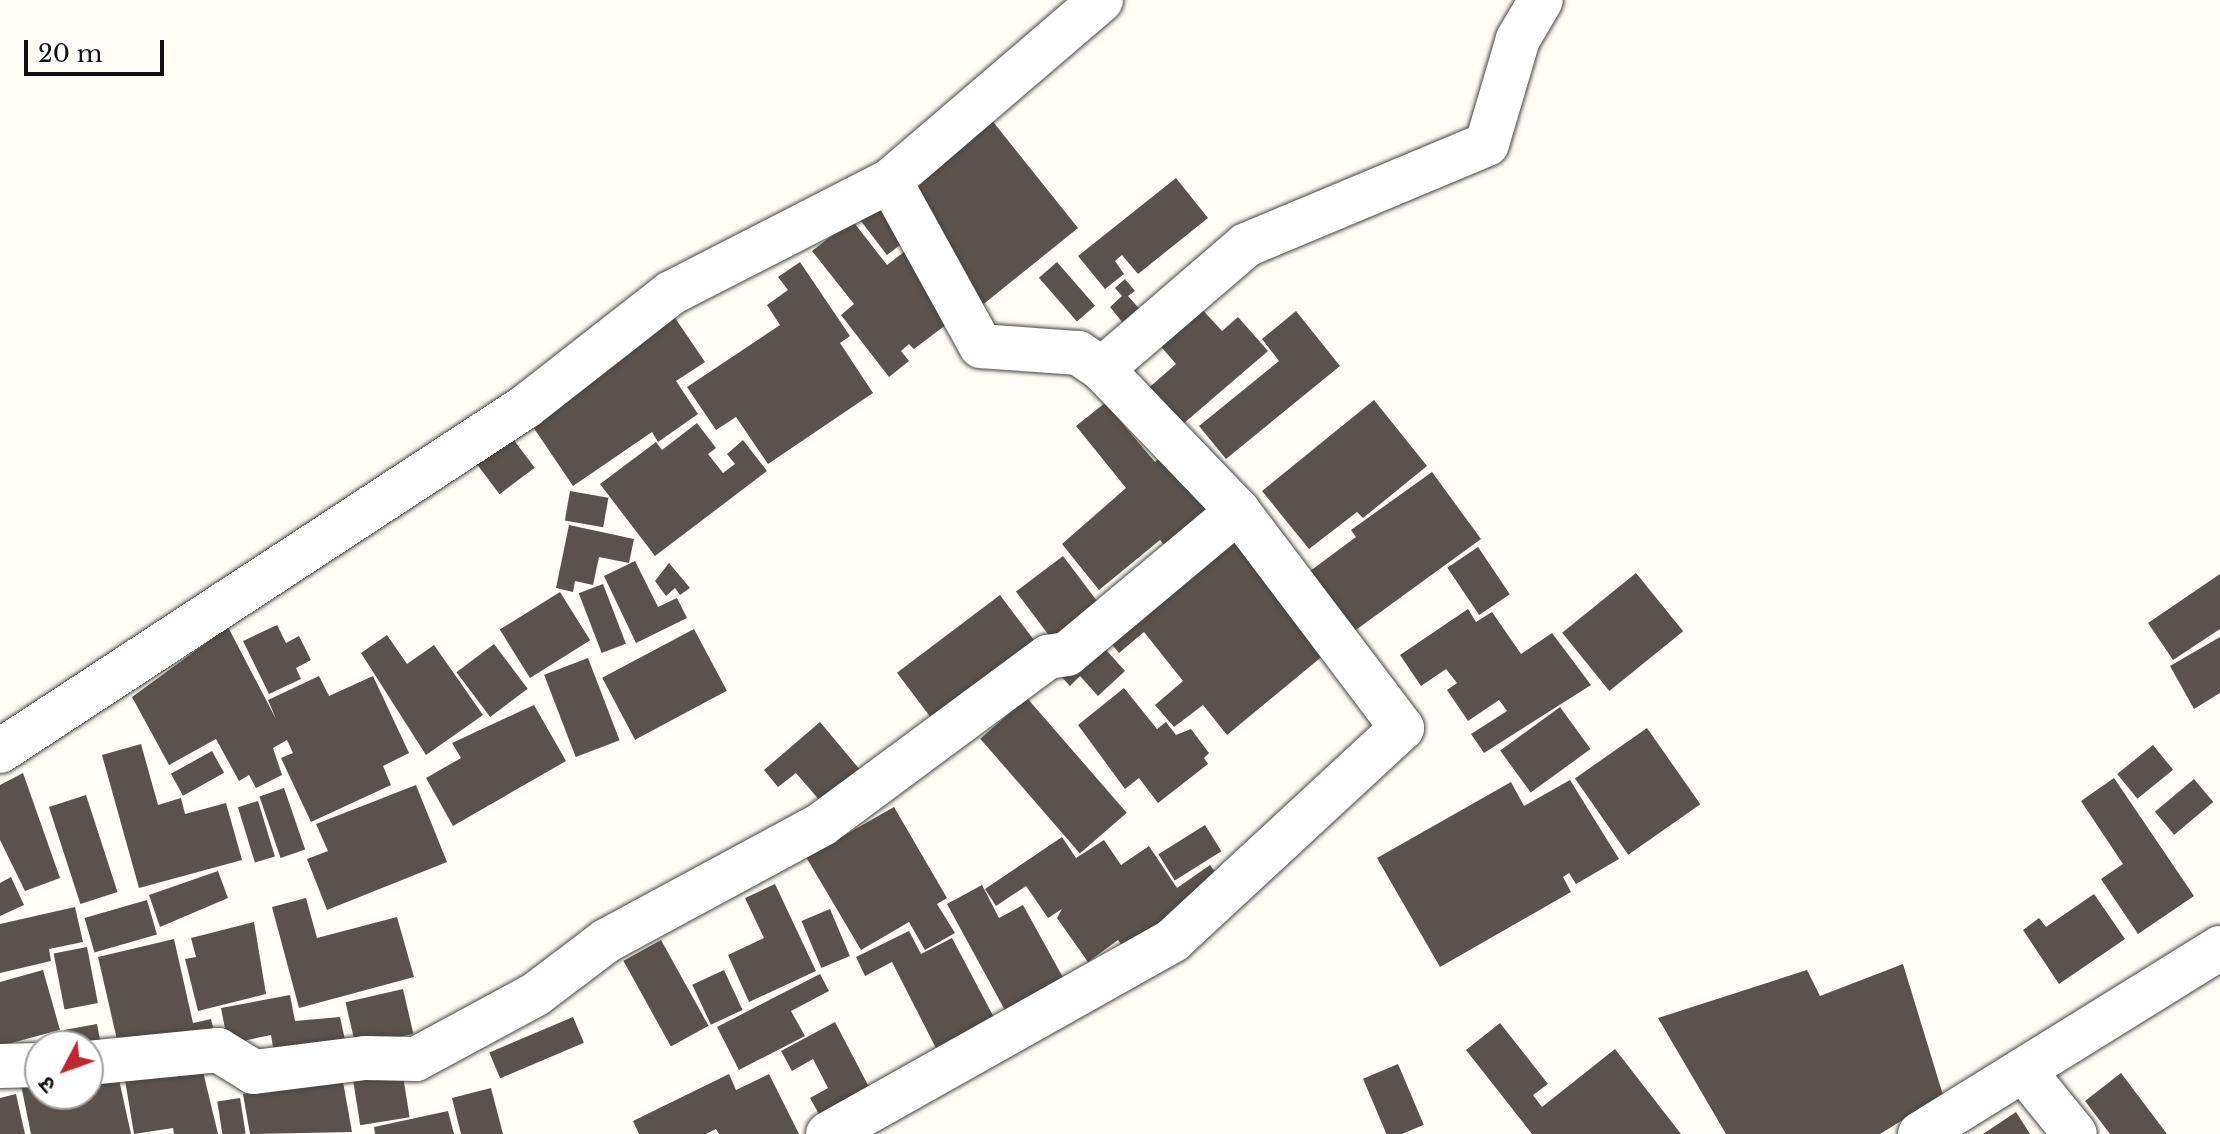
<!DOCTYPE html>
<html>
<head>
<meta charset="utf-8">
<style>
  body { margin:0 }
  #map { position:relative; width:2220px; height:1134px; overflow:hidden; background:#fffdf5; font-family:"Libre Baskerville","Noto Sans Devanagari",serif }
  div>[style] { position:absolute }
  .building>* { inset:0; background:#5a524d; transform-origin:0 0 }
  .roads { filter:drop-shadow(0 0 2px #444) drop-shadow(0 0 2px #444) }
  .minor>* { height:44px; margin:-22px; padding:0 22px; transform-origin:22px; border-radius:22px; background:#fff }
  span { translate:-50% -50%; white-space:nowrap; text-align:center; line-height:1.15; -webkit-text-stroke:8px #fff; paint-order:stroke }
  .north { position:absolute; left:24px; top:1030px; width:80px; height:80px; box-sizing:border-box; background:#fff; border:2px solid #a0a0a0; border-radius:50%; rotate:229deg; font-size:22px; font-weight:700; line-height:32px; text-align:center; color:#111 }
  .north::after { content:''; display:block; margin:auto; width:28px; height:36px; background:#c4262e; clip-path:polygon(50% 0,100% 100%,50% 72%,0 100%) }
  .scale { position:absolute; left:24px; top:40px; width:140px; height:36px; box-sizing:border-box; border:4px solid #111; border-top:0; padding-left:10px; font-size:24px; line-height:28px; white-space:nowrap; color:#111; -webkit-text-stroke:6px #fff; paint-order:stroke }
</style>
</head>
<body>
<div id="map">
  <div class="building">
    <div style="clip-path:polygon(986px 113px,1078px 228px,975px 311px,897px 185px)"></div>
    <div style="clip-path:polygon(1176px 178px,1208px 218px,1138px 274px,1122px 255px,1115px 261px,1124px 274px,1105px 289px,1078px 256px)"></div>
    <div style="clip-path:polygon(877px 190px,904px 242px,887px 255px,851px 208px)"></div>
    <div style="clip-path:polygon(852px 220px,887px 265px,904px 252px,955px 318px,914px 349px,909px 344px,901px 351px,909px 361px,889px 377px,841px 315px,854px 304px,812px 251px)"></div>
    <div style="clip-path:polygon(800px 262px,850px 336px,840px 343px,873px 393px,768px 464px,736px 417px,716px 430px,687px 387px,780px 325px,767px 305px,788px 290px,778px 277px)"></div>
    <div style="left:1057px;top:262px;width:58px;height:24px;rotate:49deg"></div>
    <div style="clip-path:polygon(1125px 279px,1135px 291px,1128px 296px,1143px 313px,1127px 328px,1110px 307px,1122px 296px,1115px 288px)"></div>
    <div style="clip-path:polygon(1199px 306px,1222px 331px,1238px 317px,1268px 351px,1169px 436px,1136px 399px,1176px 364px,1157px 342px)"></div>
    <div style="clip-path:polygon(1296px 311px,1340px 366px,1226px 459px,1199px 426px,1279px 361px,1262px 339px)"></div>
    <div style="clip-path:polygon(673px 315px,705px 362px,676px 381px,698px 414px,658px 442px,652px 432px,573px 486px,525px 415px)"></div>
    <div style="clip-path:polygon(1374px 400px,1427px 466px,1363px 518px,1357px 512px,1309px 549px,1262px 491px)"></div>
    <div style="clip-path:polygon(1105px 403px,1155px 462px,1170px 449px,1225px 517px,1175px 558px,1160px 540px,1099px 590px,1062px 544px,1126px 488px,1076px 426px)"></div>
    <div style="clip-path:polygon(697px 423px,716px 448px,708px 454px,723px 473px,735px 464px,727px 454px,743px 440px,767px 471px,655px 556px,600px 484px,656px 442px,662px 450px)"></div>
    <div style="left:507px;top:431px;width:46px;height:44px;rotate:53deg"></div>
    <div style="clip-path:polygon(1432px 472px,1481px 539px,1342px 640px,1298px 580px,1356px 537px,1351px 530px)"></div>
    <div style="left:570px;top:491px;width:39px;height:30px;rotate:10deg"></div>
    <div style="clip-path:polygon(1234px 519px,1336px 645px,1227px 735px,1203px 705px,1174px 727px,1155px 705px,1183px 681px,1144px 632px,1119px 653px,1099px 629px)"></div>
    <div style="clip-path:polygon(569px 525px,634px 539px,629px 563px,599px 557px,593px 585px,575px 581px,573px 592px,556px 588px)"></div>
    <div style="left:1478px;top:547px;width:57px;height:37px;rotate:56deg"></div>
    <div style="left:1063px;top:556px;width:74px;height:59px;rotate:53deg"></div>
    <div style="clip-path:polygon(635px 561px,658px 607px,677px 598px,687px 618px,636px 643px,604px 576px)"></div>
    <div style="clip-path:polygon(669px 563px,690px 588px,680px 595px,675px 588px,666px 596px,655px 581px)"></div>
    <div style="left:1636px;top:573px;width:75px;height:95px;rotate:51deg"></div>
    <div style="clip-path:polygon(2220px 574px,2220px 629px,2173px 660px,2148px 623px)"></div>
    <div style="left:603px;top:584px;width:64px;height:26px;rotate:69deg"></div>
    <div style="left:560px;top:592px;width:57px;height:71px;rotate:58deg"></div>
    <div style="left:1000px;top:595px;width:74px;height:129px;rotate:53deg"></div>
    <div style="clip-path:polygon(1468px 609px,1476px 622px,1492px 612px,1521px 654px,1552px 633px,1591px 685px,1484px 753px,1471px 734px,1507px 711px,1499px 700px,1468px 721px,1447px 690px,1457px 683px,1446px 669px,1421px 686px,1400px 655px)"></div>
    <div style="clip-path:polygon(277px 625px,286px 643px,299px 636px,311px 660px,296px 668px,301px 679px,269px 694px,243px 641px)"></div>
    <div style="clip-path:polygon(228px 627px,276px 719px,268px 700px,319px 676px,329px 696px,373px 676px,409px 753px,383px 766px,391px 785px,311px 822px,281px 758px,293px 753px,287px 740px,273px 748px,282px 775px,256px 788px,249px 775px,239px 781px,216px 739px,169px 765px,132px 697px)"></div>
    <div style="left:694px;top:629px;width:70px;height:104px;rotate:62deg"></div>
    <div style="clip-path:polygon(387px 635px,407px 664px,434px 645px,483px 715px,426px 755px,361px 653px)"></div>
    <div style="clip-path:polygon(2220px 637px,2220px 693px,2194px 709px,2170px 666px)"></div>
    <div style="clip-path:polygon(1099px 642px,1125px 671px,1098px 696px,1080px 676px,1070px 686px,1057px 672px)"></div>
    <div style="left:494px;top:644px;width:56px;height:47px;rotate:53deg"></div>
    <div style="left:588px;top:658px;width:88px;height:47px;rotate:69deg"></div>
    <div style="clip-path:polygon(1124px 688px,1157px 729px,1166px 722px,1176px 735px,1191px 729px,1209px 753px,1204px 758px,1208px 764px,1158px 803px,1139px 778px,1125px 789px,1078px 725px)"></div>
    <div style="left:1027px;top:698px;width:152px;height:62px;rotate:49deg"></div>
    <div style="clip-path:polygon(534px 705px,566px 761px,453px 826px,426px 778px,461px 758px,452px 743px)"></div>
    <div style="left:1560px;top:707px;width:52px;height:74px;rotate:54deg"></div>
    <div style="clip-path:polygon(820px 722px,866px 777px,828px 810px,796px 773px,778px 787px,764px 770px)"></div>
    <div style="left:1647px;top:728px;width:93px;height:88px;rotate:55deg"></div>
    <div style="clip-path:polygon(141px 744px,158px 805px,181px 798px,185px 814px,226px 803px,242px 860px,139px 888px,102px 755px)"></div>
    <div style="left:2153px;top:745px;width:32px;height:46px;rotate:51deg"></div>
    <div style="left:212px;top:751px;width:25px;height:47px;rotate:61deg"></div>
    <div style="clip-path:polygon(23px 773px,60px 878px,25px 891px,0 840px,0 785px)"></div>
    <div style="clip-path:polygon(2114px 778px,2194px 896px,2138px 934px,2101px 879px,2123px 864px,2081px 801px)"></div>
    <div style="left:2194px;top:779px;width:30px;height:51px;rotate:50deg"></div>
    <div style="clip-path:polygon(1570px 780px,1619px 859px,1576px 884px,1569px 873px,1563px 877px,1571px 892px,1440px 967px,1377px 858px,1511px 782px,1524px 806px)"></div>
    <div style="clip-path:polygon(416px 785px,447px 862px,327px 910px,307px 859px,328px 851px,316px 824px)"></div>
    <div style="left:284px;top:788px;width:65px;height:26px;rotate:71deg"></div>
    <div style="left:86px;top:795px;width:102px;height:39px;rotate:72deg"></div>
    <div style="left:258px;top:801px;width:58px;height:21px;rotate:73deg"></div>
    <div style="clip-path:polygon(894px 807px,947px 898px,937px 904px,955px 933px,925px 950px,909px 922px,861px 950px,806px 857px)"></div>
    <div style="left:1205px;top:825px;width:31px;height:55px;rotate:58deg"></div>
    <div style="clip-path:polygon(1062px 837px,1076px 858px,1104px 840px,1121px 865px,1149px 846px,1177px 888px,1210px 865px,1225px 885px,1128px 954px,1118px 940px,1088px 962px,1057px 918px,1062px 909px,1048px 918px,1026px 886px,996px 906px,985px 889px)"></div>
    <div style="clip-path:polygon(218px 871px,228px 898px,160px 927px,149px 895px)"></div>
    <div style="clip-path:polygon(11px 877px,24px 905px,0 916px,0 883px)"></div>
    <div style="clip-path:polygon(775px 884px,816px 971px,749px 1002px,728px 955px,764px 938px,745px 898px)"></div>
    <div style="clip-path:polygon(982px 885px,999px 918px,1023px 905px,1065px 981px,1013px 1025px,947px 904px)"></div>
    <div style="clip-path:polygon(2094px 894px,2125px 939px,2059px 984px,2023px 930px,2039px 918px,2046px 927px)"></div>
    <div style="clip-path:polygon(306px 898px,317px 938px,397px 917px,414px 977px,299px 1008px,272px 907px)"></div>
    <div style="left:147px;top:900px;width:36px;height:65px;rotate:74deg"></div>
    <div style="clip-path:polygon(75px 907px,83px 942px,49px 949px,51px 961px,0 973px,0 924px)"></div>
    <div style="left:830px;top:909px;width:51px;height:31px;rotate:67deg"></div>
    <div style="clip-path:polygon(254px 922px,266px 994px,198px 1011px,185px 959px,196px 957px,191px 938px)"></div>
    <div style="clip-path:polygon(909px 931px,921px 954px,952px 938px,998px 1025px,940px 1056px,892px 962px,865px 976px,856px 957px)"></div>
    <div style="clip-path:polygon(174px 939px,193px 1023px,211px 1019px,215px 1035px,121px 1057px,98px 957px)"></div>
    <div style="left:661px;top:940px;width:98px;height:43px;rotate:61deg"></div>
    <div style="left:87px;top:947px;width:57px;height:34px;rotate:79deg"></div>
    <div style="clip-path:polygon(1903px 964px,1943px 1095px,1880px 1134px,1726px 1134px,1658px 1018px,1807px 970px,1820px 996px)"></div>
    <div style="clip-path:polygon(43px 970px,60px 1030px,0 1046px,0 982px)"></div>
    <div style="left:724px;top:970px;width:44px;height:35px;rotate:65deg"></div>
    <div style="clip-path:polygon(820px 974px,829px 991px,791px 1011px,805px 1036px,739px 1070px,717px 1027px)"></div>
    <div style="left:403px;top:989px;width:46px;height:59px;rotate:77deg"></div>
    <div style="clip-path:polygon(290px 995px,295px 1021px,340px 1017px,347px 1049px,274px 1053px,271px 1035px,228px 1044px,221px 1008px)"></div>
    <div style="left:573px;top:1017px;width:28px;height:91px;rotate:67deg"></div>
    <div style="clip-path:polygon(835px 1022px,870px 1089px,820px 1116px,810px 1098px,828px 1088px,813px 1059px,792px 1071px,781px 1051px)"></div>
    <div style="clip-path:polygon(1500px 1023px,1548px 1084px,1533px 1095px,1542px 1107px,1615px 1049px,1681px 1134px,1532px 1134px,1466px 1050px)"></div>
    <div style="clip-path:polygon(97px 1024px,101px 1045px,67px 1046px,64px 1030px)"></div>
    <div style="clip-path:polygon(199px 1055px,218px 1134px,174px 1134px,173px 1128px,134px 1134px,123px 1068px)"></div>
    <div style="left:401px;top:1063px;width:55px;height:50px;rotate:81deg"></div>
    <div style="left:1398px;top:1064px;width:66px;height:38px;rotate:67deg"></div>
    <div style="clip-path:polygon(116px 1066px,131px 1134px,31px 1134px,21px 1085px,40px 1081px,40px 1094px,88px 1094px,88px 1072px)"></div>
    <div style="clip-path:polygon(2121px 1073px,2167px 1134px,2110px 1134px,2085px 1101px)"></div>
    <div style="clip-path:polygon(729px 1074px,736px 1090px,769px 1074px,799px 1134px,719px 1134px,716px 1129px,706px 1134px,639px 1134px,633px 1121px)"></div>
    <div style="clip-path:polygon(342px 1076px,352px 1132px,250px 1134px,243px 1094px)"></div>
    <div style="clip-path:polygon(491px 1088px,503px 1134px,461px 1134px,452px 1098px)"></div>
    <div style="clip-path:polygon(16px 1094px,25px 1134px,0 1134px,0 1098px)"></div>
    <div style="left:240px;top:1098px;width:36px;height:23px;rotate:81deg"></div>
    <div style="clip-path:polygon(448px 1111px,454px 1134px,375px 1134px,374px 1127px)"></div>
    <div style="clip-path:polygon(2016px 1112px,2030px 1134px,1983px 1134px)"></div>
  </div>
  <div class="roads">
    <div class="minor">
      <div style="left:1102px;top:369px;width:190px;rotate:-40.7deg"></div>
      <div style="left:1246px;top:245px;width:261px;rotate:-22.7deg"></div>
      <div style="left:1487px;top:144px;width:109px;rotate:-73.6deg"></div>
      <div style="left:1518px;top:39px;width:45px;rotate:-59.5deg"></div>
      <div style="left:0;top:751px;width:628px;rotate:-33.23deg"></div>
      <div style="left:525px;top:407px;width:185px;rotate:-38deg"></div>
      <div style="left:671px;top:293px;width:246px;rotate:-27.1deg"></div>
      <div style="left:88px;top:1063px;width:131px;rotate:-5.7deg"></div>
      <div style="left:218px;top:1050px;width:42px;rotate:31.4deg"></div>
      <div style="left:254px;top:1072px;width:112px;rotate:-7.2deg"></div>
      <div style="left:365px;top:1058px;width:51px;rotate:1.1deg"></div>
      <div style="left:416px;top:1059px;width:136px;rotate:-28.4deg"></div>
      <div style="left:536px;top:994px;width:88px;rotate:-37.1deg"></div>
      <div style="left:606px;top:941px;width:246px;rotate:-28.4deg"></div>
      <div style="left:822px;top:824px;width:281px;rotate:-36.5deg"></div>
      <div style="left:1048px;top:657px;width:19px;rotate:-9deg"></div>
      <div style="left:1067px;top:654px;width:223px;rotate:-39.9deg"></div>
      <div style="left:0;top:1066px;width:40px;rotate:-1.4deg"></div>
      <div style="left:2023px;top:1070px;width:82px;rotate:50.9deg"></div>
      <div style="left:828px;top:1134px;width:396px;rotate:-29.3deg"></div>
      <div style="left:1173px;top:940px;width:312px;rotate:-42.8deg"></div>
      <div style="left:1402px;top:728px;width:272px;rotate:-127.1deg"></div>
      <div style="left:1238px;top:511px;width:197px;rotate:-133.8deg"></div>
      <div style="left:1102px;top:369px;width:29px;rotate:-146deg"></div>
      <div style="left:1078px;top:353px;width:97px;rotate:-175.9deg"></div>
      <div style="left:981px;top:346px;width:188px;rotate:-118.9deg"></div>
      <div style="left:890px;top:181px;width:278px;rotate:-40.6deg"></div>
      <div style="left:1920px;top:1134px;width:353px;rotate:-31.8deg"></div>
    </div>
  </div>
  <div class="north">उ</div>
  <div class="scale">20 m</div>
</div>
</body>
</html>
